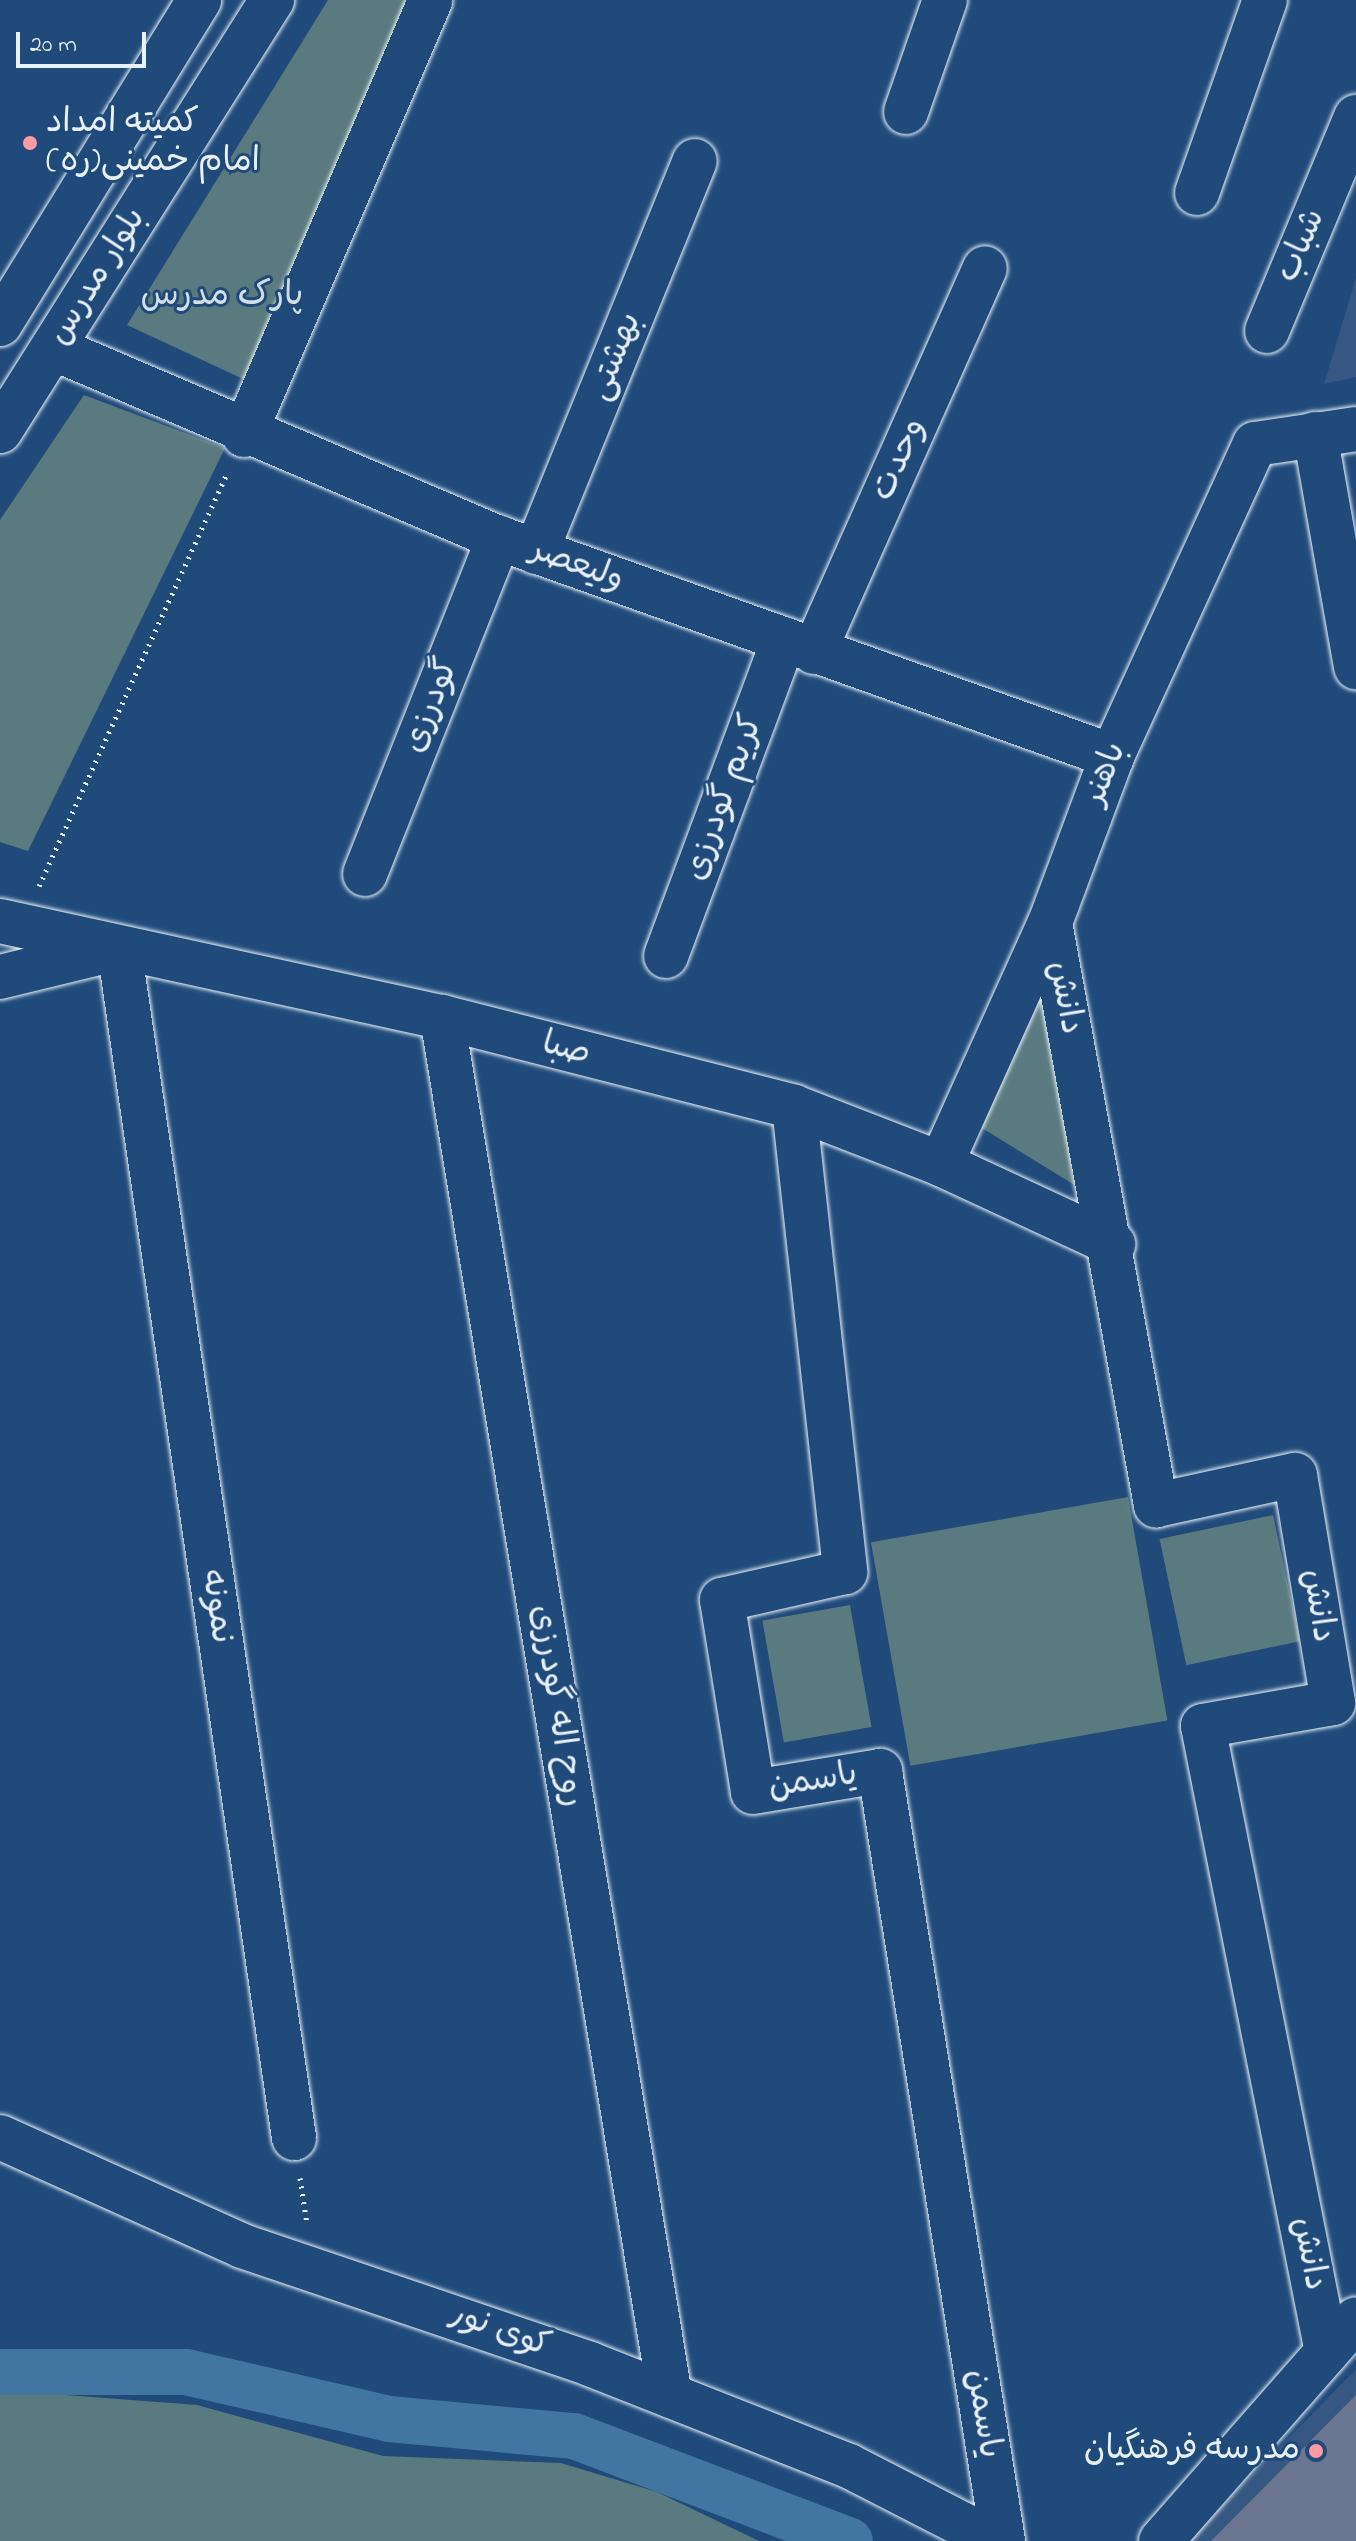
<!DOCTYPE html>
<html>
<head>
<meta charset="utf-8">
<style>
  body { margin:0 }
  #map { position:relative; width:1356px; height:2541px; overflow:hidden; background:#1f4a7a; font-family:"Indie Flower","Playpen Sans Arabic",sans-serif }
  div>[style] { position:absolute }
  .built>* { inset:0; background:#365782 }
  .green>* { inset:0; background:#597a7e; transform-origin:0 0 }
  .canal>* { height:46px; margin:-23px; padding:0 23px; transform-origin:23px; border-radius:23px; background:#42759f }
  .building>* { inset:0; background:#6b7693 }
  .path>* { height:5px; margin-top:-2.5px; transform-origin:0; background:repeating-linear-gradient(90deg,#e8f1f8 0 2px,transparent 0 8px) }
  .roads { filter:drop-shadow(0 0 2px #e8f1f8) drop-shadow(0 0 2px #e8f1f8) }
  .minor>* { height:44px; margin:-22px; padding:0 22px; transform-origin:22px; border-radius:22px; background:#1f4a7a }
  .major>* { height:44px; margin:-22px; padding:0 22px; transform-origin:22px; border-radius:22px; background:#1f4a7a }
  .dots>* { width:22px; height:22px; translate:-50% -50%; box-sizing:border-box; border:4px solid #1f4a7a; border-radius:50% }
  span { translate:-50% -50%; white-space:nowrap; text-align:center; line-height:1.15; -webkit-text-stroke:6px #1f4a7a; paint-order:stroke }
  .poi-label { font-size:34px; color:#e8f1f8 }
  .left { translate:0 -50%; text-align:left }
  .right { translate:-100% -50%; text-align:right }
  .street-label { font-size:34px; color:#e8f1f8 }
  .park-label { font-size:34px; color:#d3dfe6 }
  .scale { position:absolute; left:16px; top:32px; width:130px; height:36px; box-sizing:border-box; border:4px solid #e8f1f8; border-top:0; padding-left:10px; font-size:24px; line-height:28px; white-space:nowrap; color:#e8f1f8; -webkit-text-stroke:6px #1f4a7a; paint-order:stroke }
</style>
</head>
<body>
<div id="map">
  <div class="built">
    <div style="clip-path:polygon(1356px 278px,1356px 377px,1324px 384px)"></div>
    <div style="clip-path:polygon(1356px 2369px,1356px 2541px,1191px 2541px,1196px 2533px)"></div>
  </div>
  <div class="green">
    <div style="clip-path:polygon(328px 0,417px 0,256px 385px,127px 325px)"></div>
    <div style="clip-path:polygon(84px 395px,225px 448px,28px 851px,0 842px,0 520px)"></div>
    <div style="clip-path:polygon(1040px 989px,1081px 1189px,977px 1125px)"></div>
    <div style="left:1128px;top:1497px;width:227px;height:261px;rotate:80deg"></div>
    <div style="left:1273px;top:1515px;width:129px;height:116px;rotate:78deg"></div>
    <div style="left:850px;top:1605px;width:124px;height:89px;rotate:80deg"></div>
    <div style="clip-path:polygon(0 2390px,197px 2405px,383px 2456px,561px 2463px,657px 2492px,759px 2541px,0 2541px)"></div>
  </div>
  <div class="canal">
    <div style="left:0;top:2372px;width:186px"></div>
    <div style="left:186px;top:2372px;width:208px;rotate:13deg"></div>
    <div style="left:389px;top:2419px;width:186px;rotate:5.3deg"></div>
    <div style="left:574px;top:2436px;width:295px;rotate:20.8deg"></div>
  </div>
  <div class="building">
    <div style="clip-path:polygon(1356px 2395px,1356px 2541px,1211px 2541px)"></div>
  </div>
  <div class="path">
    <div style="left:39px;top:886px;width:454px;rotate:-65.5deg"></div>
    <div style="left:300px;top:2178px;width:47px;rotate:81.3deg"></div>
  </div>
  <div class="roads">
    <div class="minor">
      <div style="left:906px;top:112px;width:119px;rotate:-70.8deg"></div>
      <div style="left:1197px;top:193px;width:205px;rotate:-70.6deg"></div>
      <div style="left:1267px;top:331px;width:232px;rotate:-67.4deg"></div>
      <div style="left:53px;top:348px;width:485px;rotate:23.1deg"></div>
      <div style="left:499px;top:538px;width:651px;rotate:19.58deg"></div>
      <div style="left:1315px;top:434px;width:237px;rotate:80deg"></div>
      <div style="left:244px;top:435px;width:473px;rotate:-66.8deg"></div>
      <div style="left:536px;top:552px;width:422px;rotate:-67.9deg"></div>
      <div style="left:814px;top:652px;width:420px;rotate:-66deg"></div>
      <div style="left:365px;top:874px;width:362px;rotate:-68.3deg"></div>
      <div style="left:0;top:921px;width:452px;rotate:12.3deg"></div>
      <div style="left:442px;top:1017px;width:363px;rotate:14.3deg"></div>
      <div style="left:794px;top:1107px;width:158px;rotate:21.2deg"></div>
      <div style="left:941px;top:1164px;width:190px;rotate:24.9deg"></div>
      <div style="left:1050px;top:923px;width:592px;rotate:79.68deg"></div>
      <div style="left:1156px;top:1505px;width:142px;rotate:-12.2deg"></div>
      <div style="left:1295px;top:1475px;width:231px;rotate:80.5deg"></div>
      <div style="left:1333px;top:1703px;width:132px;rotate:170deg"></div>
      <div style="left:1203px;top:1726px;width:638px;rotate:78.8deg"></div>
      <div style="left:666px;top:956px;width:338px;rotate:-69.6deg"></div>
      <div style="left:0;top:977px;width:122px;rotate:-13.7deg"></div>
      <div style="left:119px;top:948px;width:1203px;rotate:81.63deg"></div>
      <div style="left:442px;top:1017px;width:1397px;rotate:80.61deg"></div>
      <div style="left:794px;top:1107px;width:468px;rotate:83.7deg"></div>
      <div style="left:845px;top:1572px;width:126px;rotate:167.2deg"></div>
      <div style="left:722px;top:1600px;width:194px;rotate:80.8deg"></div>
      <div style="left:753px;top:1792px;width:129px;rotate:-9.4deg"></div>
      <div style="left:880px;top:1771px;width:780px;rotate:80.92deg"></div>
      <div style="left:941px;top:1164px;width:265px;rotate:-65.7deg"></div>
      <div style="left:1050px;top:923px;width:178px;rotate:-69.6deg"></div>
      <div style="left:1112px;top:756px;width:343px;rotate:-65.4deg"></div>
      <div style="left:1255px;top:444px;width:102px;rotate:-8.4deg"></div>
      <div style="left:0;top:2137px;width:265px;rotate:24.2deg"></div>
      <div style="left:242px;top:2246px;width:367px;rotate:18.7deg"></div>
      <div style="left:590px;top:2364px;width:278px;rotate:21.5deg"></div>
      <div style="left:849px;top:2466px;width:164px;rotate:27.2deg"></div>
      <div style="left:1161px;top:2541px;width:295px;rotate:-48.7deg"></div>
    </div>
    <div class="major">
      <div style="left:0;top:324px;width:380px;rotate:-58.4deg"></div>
      <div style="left:0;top:431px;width:510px;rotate:-57.74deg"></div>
    </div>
  </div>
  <div class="dots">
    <div style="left:30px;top:143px;background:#ff9aa2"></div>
    <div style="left:1316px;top:2451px;background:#ff9aa2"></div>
  </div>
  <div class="poi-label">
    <span class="left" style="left:46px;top:143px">کمیته امداد<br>امام خمینی(ره)</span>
    <span class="right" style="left:1300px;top:2451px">مدرسه فرهنگیان</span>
  </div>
  <div class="street-label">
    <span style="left:1302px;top:246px;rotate:-67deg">شباب</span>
    <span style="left:98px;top:277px;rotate:-58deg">بلوار مدرس</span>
    <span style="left:616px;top:357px;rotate:-68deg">بهشتی</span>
    <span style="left:900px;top:460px;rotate:-66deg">وحدت</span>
    <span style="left:577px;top:566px;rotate:20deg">ولیعصر</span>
    <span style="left:432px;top:706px;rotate:-68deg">گودرزی</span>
    <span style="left:1106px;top:774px;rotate:-68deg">باهنر</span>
    <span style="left:725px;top:798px;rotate:-70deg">کریم گودرزی</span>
    <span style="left:1064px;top:998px;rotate:79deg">دانش</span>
    <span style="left:566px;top:1050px;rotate:15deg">صبا</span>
    <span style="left:1317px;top:1606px;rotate:81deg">دانش</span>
    <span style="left:216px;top:1607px;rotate:82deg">نمونه</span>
    <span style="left:556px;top:1706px;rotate:81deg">روح اله گودرزی</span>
    <span style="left:813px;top:1782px;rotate:-9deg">یاسمن</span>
    <span style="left:1308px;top:2254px;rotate:79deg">دانش</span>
    <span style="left:500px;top:2331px;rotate:20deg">کوی نور</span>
    <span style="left:982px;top:2414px;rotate:81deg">یاسمن</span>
  </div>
  <div class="park-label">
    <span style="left:222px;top:297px">پارک مدرس</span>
  </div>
  <div class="scale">20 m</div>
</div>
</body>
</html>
